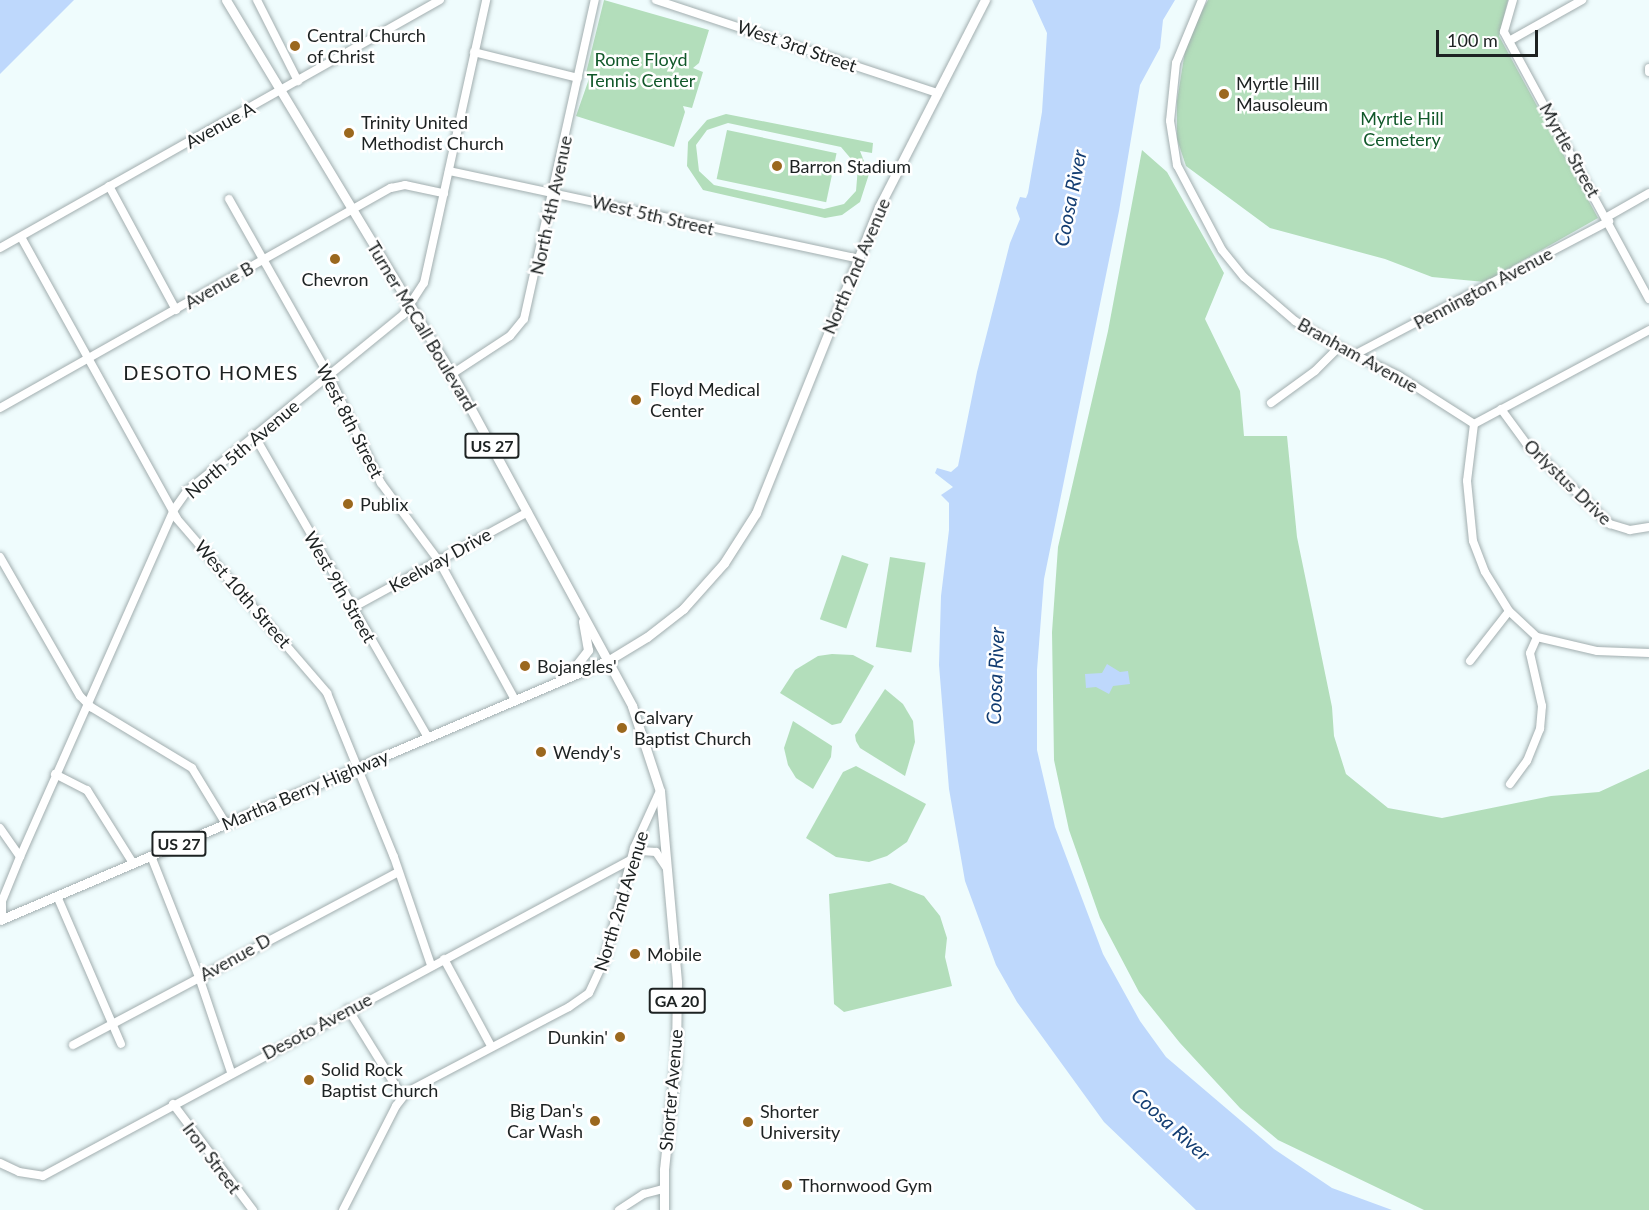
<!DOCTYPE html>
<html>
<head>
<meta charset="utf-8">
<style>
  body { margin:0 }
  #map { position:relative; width:1649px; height:1210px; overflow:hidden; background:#effcfd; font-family:Lato,sans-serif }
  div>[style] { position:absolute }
  .green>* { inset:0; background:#b3debb; transform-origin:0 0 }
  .water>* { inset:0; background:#bed8fc }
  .roads { filter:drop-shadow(0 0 2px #a2aeaf) drop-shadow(0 0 2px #a2aeaf) }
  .minor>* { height:8px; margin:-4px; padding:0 4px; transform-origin:4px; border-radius:4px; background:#fff }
  .major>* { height:9px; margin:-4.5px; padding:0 4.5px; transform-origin:4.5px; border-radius:4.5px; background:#fff }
  .dots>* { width:16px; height:16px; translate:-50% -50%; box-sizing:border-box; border:3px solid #fff; border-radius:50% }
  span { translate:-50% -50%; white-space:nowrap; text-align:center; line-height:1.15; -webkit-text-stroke:5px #fff; paint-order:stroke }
  .shield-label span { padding:2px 4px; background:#fff; border:2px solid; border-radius:4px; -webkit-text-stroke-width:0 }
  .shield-label { font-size:16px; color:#1d2222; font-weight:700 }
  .poi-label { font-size:18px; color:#1d2222 }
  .left { translate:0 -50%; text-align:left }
  .right { translate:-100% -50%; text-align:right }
  .street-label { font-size:18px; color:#1d2222 }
  .park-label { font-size:18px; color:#11582a }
  .water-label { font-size:20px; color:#133d72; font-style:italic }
  .neighbourhood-label { font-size:20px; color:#1d2222; letter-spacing:1.5px }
  .scale { position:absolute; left:1436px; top:30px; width:102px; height:27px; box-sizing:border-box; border:3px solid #1d2222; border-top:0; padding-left:8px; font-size:18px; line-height:21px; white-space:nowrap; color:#1d2222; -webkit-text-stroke:4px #fff; paint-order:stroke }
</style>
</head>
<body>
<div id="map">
  <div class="green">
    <div style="clip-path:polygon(604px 0,709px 30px,699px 63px,693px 68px,703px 72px,692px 108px,683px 106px,685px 112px,674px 147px,576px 116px,590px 76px,586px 73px)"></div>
    <div style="clip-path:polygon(1208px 0,1508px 0,1499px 36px,1598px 218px,1485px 282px,1432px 277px,1385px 259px,1270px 228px,1186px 166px,1177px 139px,1177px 101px,1185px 51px,1192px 29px)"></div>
    <div style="clip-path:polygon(evenodd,726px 114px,873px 143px,872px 153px,860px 151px,869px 174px,860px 202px,842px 215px,825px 218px,703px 190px,687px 166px,688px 142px,707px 120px,726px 114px,728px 123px,841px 147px,858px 167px,856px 191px,844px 204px,824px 209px,714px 185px,699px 171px,696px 145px,707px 130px,728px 123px)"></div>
    <div style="left:727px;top:130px;width:112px;height:50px;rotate:12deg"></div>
    <div style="clip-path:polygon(1142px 150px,1167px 172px,1224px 273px,1205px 319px,1240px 391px,1244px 436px,1287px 436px,1297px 537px,1332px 707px,1334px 736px,1346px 774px,1388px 808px,1442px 818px,1551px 796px,1599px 792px,1649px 769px,1649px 1210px,1424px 1210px,1278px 1140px,1240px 1108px,1180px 1043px,1139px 992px,1100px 918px,1069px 830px,1054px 760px,1052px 632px,1058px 547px,1108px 331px)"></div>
    <div style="left:842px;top:555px;width:28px;height:68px;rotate:19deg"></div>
    <div style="left:890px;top:557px;width:36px;height:91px;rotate:9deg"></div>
    <div style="clip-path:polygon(832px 654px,853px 655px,874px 666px,841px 723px,832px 725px,780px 693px,795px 670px,818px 656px)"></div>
    <div style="clip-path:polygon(885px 689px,903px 704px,913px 721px,915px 742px,905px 776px,860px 748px,856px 741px,855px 735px)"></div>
    <div style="clip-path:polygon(793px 721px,832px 746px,831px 757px,813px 789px,796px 778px,788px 765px,784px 748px)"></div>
    <div style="clip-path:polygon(856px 766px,926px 804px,907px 842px,887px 856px,869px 862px,836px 857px,806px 838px,843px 772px)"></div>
    <div style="clip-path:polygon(890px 883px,924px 896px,940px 916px,947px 938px,945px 957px,952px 986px,844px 1012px,834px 1004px,829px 894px)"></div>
  </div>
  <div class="water">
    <div style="clip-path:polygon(0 0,74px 0,0 74px)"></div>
    <div style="clip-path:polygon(1032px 0,1175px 0,1163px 20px,1160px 48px,1140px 85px,1119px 211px,1044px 579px,1037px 670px,1037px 750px,1055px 827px,1103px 954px,1140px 1021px,1166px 1057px,1274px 1149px,1332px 1188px,1392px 1210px,1196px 1210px,1104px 1122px,1017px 1002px,996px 965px,965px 881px,949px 789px,939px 665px,941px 596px,949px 530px,949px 503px,941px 495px,953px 487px,935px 473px,937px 468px,951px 472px,958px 466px,977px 372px,1010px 243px,1020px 219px,1016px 208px,1020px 197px,1026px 198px,1028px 193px,1042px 112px,1047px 33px)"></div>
    <div style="clip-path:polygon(1107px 664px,1120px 672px,1128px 671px,1130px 684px,1113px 686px,1109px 694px,1096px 687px,1086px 688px,1085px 674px,1102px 673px)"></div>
  </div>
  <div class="roads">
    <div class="minor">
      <div style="left:257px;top:0;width:91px;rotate:63.2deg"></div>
      <div style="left:656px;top:0;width:297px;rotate:18.3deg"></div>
      <div style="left:1202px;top:0;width:68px;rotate:112.4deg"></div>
      <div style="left:1176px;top:63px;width:58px;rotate:95.9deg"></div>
      <div style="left:1170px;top:121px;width:45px;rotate:81deg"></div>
      <div style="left:1177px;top:165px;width:96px;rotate:62.1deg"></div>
      <div style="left:1222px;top:250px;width:35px;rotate:51deg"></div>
      <div style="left:1244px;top:277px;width:67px;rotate:40.8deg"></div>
      <div style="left:1295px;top:321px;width:51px;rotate:30.6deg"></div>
      <div style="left:1339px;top:347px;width:67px;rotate:25.8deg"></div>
      <div style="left:1399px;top:376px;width:89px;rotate:32.6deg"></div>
      <div style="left:1513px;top:0;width:33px;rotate:106deg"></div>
      <div style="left:1504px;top:32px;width:304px;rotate:61.5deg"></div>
      <div style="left:1509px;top:41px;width:84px;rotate:-29.3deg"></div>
      <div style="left:474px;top:52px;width:107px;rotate:14deg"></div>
      <div style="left:1649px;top:68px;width:4px;rotate:90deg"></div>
      <div style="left:449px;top:171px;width:418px;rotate:12.1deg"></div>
      <div style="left:109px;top:186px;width:141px;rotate:61.6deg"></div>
      <div style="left:229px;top:199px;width:203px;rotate:60.5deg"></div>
      <div style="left:329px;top:376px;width:119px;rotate:64.1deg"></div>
      <div style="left:381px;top:483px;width:97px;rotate:53.4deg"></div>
      <div style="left:439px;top:561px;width:158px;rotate:61.3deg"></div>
      <div style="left:1607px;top:217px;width:48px;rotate:-29.7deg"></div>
      <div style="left:21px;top:237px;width:322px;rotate:61deg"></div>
      <div style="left:177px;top:519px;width:230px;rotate:49.2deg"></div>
      <div style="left:327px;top:693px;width:177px;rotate:67.8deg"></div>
      <div style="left:394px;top:857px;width:114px;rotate:71.1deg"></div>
      <div style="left:0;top:248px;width:505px;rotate:-29.41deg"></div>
      <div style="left:1356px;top:354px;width:286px;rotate:-27.7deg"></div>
      <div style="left:452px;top:374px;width:69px;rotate:-33.2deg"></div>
      <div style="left:510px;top:336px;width:22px;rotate:-51deg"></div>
      <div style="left:524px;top:319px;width:327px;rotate:-77.5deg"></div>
      <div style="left:1271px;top:403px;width:54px;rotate:-36deg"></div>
      <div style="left:1315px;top:371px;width:34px;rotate:-45deg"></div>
      <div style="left:0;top:408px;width:449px;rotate:-29.4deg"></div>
      <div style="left:391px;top:188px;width:14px;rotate:-12deg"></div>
      <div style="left:405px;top:185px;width:40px;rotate:12deg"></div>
      <div style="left:1501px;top:409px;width:42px;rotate:53.7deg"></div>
      <div style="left:1526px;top:443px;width:117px;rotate:44deg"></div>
      <div style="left:1610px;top:524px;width:21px;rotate:17deg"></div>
      <div style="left:1630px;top:530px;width:19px;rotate:-9deg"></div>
      <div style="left:1474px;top:424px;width:57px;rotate:97deg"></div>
      <div style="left:1467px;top:481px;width:60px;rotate:84.3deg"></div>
      <div style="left:1473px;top:541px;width:33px;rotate:69deg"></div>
      <div style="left:1485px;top:572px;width:46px;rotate:58.4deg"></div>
      <div style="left:1509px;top:611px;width:38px;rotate:43deg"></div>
      <div style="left:1537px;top:637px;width:62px;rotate:13.1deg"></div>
      <div style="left:1597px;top:651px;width:52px;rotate:2.2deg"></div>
      <div style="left:1474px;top:424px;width:199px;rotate:-28.2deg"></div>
      <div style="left:254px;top:435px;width:349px;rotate:60.1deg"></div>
      <div style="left:0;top:557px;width:160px;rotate:60.1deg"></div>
      <div style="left:80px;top:696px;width:16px;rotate:45deg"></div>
      <div style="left:91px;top:707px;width:118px;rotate:31.1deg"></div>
      <div style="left:192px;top:768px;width:66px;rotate:58.7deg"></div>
      <div style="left:352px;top:608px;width:200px;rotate:-28.6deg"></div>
      <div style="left:1470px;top:661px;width:63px;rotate:-52deg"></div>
      <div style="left:55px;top:774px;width:36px;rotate:27deg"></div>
      <div style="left:87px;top:790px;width:86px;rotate:57.8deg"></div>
      <div style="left:1510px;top:784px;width:29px;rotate:-54deg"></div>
      <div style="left:1527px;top:761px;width:35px;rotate:-68deg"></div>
      <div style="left:1540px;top:729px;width:23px;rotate:-85deg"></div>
      <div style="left:1542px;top:706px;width:54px;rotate:-102.8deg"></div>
      <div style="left:1530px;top:653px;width:17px;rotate:-66deg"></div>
      <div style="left:0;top:828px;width:35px;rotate:55deg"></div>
      <div style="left:151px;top:856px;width:130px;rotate:68.4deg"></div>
      <div style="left:199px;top:977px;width:100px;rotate:71.4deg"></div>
      <div style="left:57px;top:896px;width:161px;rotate:66.6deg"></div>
      <div style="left:2px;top:919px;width:18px;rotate:-90deg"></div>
      <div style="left:2px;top:901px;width:48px;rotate:-67.8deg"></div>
      <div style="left:20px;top:857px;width:378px;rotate:-66.1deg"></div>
      <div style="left:173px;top:511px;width:24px;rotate:-55deg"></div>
      <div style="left:187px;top:491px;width:279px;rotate:-39.2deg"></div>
      <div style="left:403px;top:315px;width:38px;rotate:-57deg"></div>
      <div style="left:424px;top:283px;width:290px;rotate:-77.6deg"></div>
      <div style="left:444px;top:959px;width:99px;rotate:61.6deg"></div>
      <div style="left:348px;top:1009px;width:102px;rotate:58.2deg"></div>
      <div style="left:73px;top:1045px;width:368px;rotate:-28deg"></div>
      <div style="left:173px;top:1104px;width:133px;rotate:53deg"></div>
      <div style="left:0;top:1163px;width:21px;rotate:25deg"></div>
      <div style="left:19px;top:1172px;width:24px;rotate:9deg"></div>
      <div style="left:43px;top:1176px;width:669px;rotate:-28.29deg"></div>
      <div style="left:632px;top:859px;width:12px;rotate:-42deg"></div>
      <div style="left:641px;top:851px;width:15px;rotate:4deg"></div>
      <div style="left:656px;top:852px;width:18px;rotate:56deg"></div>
      <div style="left:343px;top:1210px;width:117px;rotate:-63deg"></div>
      <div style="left:396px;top:1106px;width:18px;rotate:-52deg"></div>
      <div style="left:407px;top:1092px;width:183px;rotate:-27.7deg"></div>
      <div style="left:569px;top:1007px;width:24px;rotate:-35deg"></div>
      <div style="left:589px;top:993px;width:38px;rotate:-65deg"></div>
      <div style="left:605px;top:958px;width:114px;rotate:-75.2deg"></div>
      <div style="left:634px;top:848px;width:63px;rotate:-65.5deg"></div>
      <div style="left:619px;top:1210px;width:30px;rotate:-33deg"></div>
      <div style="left:644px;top:1194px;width:20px;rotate:-15deg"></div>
    </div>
    <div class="major">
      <div style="left:226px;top:0;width:437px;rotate:58.9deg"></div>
      <div style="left:452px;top:374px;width:378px;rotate:61.5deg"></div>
      <div style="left:632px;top:706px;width:89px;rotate:71.8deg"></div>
      <div style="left:660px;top:791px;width:192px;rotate:84.9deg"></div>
      <div style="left:677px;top:982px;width:75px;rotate:90.8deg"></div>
      <div style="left:676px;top:1057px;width:114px;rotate:96.1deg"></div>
      <div style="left:664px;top:1170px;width:40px;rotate:90deg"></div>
      <div style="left:571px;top:672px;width:28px;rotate:-52deg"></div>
      <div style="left:588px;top:650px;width:29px;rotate:-100deg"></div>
      <div style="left:0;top:920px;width:662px;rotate:-23.12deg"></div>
      <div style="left:609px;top:660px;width:44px;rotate:-31.2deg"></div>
      <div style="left:647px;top:637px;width:46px;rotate:-37.9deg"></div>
      <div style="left:683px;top:609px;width:62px;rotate:-48.3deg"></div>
      <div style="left:724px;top:563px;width:59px;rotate:-57.4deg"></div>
      <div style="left:756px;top:513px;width:330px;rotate:-68.1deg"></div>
      <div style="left:879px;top:207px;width:233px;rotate:-62.9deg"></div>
    </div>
  </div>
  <div class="dots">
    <div style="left:295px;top:46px;background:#9b681e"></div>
    <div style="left:1224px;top:94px;background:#9b681e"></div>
    <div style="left:349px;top:133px;background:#9b681e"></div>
    <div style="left:777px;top:166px;background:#9b681e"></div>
    <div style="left:335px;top:259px;background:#9b681e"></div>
    <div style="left:636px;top:400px;background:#9b681e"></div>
    <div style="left:348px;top:504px;background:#9b681e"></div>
    <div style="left:525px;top:666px;background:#9b681e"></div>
    <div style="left:622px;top:728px;background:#9b681e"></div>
    <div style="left:541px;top:752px;background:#9b681e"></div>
    <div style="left:635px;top:954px;background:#9b681e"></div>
    <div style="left:620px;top:1037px;background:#9b681e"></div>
    <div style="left:309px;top:1080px;background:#9b681e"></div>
    <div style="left:595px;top:1121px;background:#9b681e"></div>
    <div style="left:748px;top:1122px;background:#9b681e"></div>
    <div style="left:787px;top:1185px;background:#9b681e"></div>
  </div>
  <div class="shield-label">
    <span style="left:492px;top:446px">US 27</span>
    <span style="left:179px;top:844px">US 27</span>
    <span style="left:677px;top:1001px">GA 20</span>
  </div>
  <div class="poi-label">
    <span class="left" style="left:307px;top:46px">Central Church<br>of Christ</span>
    <span class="left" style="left:1236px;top:94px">Myrtle Hill<br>Mausoleum</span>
    <span class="left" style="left:361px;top:133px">Trinity United<br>Methodist Church</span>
    <span class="left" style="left:789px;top:166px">Barron Stadium</span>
    <span style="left:335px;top:279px">Chevron</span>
    <span class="left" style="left:650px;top:400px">Floyd Medical<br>Center</span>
    <span class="left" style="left:360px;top:504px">Publix</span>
    <span class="left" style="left:537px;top:666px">Bojangles'</span>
    <span class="left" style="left:634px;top:728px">Calvary<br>Baptist Church</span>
    <span class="left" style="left:553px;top:752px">Wendy's</span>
    <span class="left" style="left:647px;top:954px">Mobile</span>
    <span class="right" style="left:608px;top:1037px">Dunkin'</span>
    <span class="left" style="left:321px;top:1080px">Solid Rock<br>Baptist Church</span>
    <span class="right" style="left:583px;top:1121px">Big Dan's<br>Car Wash</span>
    <span class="left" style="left:760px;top:1122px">Shorter<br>University</span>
    <span class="left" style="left:799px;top:1185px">Thornwood Gym</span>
  </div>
  <div class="street-label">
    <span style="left:797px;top:46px;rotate:19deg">West 3rd Street</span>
    <span style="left:220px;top:125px;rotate:-29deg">Avenue A</span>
    <span style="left:1570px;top:150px;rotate:61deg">Myrtle Street</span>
    <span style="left:551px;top:205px;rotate:-78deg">North 4th Avenue</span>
    <span style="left:653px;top:215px;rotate:13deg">West 5th Street</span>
    <span style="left:856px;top:266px;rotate:-67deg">North 2nd Avenue</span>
    <span style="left:219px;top:285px;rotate:-30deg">Avenue B</span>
    <span style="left:1483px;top:288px;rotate:-28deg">Pennington Avenue</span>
    <span style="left:422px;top:326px;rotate:59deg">Turner McCall Boulevard</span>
    <span style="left:1358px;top:355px;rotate:29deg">Branham Avenue</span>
    <span style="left:350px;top:421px;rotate:63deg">West 8th Street</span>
    <span style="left:242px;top:449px;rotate:-40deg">North 5th Avenue</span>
    <span style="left:1568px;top:482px;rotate:44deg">Orlystus Drive</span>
    <span style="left:440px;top:560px;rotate:-29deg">Keelway Drive</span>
    <span style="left:340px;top:587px;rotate:60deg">West 9th Street</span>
    <span style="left:243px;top:594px;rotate:49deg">West 10th Street</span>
    <span style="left:305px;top:790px;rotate:-23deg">Martha Berry Highway</span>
    <span style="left:621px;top:901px;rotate:-73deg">North 2nd Avenue</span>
    <span style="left:235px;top:957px;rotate:-29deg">Avenue D</span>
    <span style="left:317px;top:1026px;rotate:-28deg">Desoto Avenue</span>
    <span style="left:671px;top:1090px;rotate:-85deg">Shorter Avenue</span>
    <span style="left:212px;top:1158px;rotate:53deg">Iron Street</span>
  </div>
  <div class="park-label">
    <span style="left:641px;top:70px">Rome Floyd<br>Tennis Center</span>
    <span style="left:1402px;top:129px">Myrtle Hill<br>Cemetery</span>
  </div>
  <div class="water-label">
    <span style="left:1070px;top:198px;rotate:-79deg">Coosa River</span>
    <span style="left:995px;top:676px;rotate:-88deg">Coosa River</span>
    <span style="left:1171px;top:1124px;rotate:42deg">Coosa River</span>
  </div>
  <div class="neighbourhood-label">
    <span style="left:211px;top:372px">DESOTO HOMES</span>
  </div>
  <div class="scale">100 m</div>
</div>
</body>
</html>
